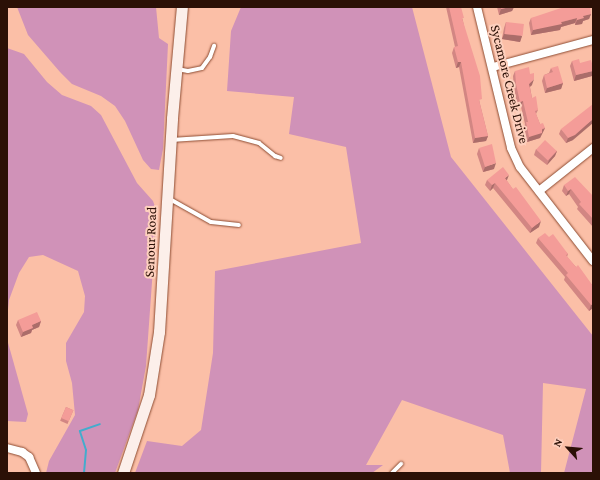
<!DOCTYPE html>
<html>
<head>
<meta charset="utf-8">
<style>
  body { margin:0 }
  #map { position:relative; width:600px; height:480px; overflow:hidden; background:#fbbfa7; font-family:"Crimson Pro",serif }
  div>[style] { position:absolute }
  .green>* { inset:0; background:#d092b8 }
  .stream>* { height:2px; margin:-1px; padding:0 1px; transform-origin:1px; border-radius:1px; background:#43accd }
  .roads { filter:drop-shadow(0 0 1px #8e4d33) drop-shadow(0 0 1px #8e4d33) }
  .lane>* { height:4px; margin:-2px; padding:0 2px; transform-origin:2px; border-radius:2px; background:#fff }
  .street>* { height:8px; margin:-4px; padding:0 4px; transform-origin:4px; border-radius:4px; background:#fff }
  .secondary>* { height:11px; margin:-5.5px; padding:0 5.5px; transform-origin:5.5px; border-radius:5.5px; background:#fcefea }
  .wall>* { inset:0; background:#d28683; transform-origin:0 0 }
  .shaded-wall>* { inset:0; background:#ab6d6a }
  .building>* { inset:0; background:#f49c98; transform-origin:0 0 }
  span { translate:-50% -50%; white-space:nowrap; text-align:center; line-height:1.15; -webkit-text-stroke:4px #fed0be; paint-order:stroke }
  .street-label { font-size:14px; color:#2b1006 }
  .frame { position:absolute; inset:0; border:8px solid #2b1006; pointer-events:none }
  .north { position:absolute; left:548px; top:428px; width:40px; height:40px; -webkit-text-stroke:3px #fed0be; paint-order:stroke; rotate:297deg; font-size:11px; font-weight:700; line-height:16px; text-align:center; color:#2b1006 }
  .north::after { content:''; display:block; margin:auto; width:14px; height:18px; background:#2b1006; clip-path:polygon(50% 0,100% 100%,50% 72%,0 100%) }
</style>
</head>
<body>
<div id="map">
  <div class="green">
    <div style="clip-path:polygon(17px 7px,156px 7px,159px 38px,168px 44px,163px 149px,159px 170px,151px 169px,143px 160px,125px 121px,115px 106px,101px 96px,72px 84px,60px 72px,28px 35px)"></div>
    <div style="clip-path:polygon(241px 7px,412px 7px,451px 157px,593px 336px,593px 473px,564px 473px,586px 389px,543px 383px,541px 473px,510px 473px,503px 435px,402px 400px,366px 465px,383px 465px,372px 473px,135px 473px,147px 441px,182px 446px,201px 430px,213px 353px,215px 271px,361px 243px,346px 147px,289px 134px,294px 97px,227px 91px,231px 31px)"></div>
    <div style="clip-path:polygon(7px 48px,24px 54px,47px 82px,62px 95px,91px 106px,101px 115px,137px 183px,153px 201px,157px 212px,146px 366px,138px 410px,115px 473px,46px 473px,49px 461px,75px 415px,72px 383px,66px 361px,66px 343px,84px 312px,85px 296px,78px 271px,43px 255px,29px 257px,19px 273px,9px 300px,7px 319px)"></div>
    <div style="clip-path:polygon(7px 339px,28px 414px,26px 422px,7px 421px)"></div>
  </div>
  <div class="stream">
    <div style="left:84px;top:473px;width:23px;rotate:-85deg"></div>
    <div style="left:86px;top:450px;width:20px;rotate:-108deg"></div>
    <div style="left:80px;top:431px;width:21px;rotate:-19deg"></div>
  </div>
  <div class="roads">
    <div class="lane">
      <div style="left:177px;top:69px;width:11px;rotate:10deg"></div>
      <div style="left:188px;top:71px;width:14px;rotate:-12deg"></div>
      <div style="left:202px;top:68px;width:14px;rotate:-54deg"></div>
      <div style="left:210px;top:57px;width:12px;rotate:-70deg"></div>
      <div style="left:171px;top:140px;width:62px;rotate:-3.7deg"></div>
      <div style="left:233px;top:136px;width:27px;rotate:15deg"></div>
      <div style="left:259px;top:143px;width:21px;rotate:39deg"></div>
      <div style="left:275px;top:156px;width:6px;rotate:18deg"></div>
      <div style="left:168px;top:198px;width:49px;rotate:29.2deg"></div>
      <div style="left:211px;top:222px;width:28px;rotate:6deg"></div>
      <div style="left:392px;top:473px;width:13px;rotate:-45deg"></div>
    </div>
    <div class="street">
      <div style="left:477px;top:7px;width:145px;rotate:76.4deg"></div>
      <div style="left:511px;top:148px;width:21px;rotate:65deg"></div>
      <div style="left:520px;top:167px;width:119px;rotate:52.2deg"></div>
      <div style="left:493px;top:67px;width:104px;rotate:-15.1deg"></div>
      <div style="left:539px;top:191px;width:69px;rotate:-38.5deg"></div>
      <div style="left:7px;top:448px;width:16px;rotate:15deg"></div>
      <div style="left:22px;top:452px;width:9px;rotate:36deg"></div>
      <div style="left:29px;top:457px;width:17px;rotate:66deg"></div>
    </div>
    <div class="secondary">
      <div style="left:123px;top:473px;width:82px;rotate:-71.6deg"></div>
      <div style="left:149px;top:395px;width:64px;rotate:-81deg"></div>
      <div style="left:159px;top:332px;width:214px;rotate:-86.5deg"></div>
      <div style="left:172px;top:118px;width:111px;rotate:-84.9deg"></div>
    </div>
  </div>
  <div class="wall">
    <div style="clip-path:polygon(446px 7px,459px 7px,463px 21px,480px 104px,488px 136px,486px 141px,473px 143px,459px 67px,456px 68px,452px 53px,454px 47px,455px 47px)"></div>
    <div style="clip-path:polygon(497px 7px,514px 7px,512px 11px,499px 15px)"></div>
    <div style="clip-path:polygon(591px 14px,589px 19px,583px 21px,582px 24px,575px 25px,575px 23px,561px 27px,560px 30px,531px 35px,529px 23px,531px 18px)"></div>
    <div style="clip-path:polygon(506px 22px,522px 36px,520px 42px,502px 39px,504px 28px)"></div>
    <div style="clip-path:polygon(572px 61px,593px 67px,593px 73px,592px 76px,574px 81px,570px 66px)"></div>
    <div style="clip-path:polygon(551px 68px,563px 83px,561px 89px,545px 93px,542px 81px,544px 75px,549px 73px)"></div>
    <div style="clip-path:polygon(515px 71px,530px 74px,532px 85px,530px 87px,532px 98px,538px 110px,536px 114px,540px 124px,545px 128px,540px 138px,527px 142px,524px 128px,525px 124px,521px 107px,518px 107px,514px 90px,513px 76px)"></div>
    <div style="clip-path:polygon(561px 129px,573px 140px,566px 143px,559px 134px)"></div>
    <div style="clip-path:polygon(479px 148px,494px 169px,483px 172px,477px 154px)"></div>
    <div style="clip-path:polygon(536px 149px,557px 151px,555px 156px,547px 165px,534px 155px)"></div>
    <div style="clip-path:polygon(487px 180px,507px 181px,539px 227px,530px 233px,493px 188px,490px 191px,485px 185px)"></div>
    <div style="clip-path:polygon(564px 185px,593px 196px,593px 227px,577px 209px,578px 207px,569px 194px,566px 196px,562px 191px)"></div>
    <div style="clip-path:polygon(549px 237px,568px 254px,567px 257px,593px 286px,593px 308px,589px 311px,564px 280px,565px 277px,536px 243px,538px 238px)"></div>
    <div style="clip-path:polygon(18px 320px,41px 321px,39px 327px,32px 330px,31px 333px,21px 337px,16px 325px)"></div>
    <div style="left:66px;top:407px;width:8px;height:15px;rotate:23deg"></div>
  </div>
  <div class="shaded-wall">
    <div style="clip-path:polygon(510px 7px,514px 7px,512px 11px,499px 15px,501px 9px)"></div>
    <div style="clip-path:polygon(591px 14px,589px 19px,583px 21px,582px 24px,575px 25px,577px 20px,583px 16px)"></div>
    <div style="clip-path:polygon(577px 18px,575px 23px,561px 27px,560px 30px,531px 35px,533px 30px)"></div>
    <div style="clip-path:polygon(504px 34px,522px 36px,520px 42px,502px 39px)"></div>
    <div style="clip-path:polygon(458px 62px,461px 62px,459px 67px,456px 68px)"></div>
    <div style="clip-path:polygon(593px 71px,592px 76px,574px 81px,576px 75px)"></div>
    <div style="clip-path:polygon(534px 79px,532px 85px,527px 89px,529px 84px)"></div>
    <div style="clip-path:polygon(563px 83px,561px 89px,545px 93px,547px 88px)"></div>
    <div style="clip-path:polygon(523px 101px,521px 107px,518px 107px,520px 102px)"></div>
    <div style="clip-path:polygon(593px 119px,593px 123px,573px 140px,566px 143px,568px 138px)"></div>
    <div style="clip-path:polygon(545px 128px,540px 138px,527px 142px,529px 137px)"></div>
    <div style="clip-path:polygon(488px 136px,486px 141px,473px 143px,475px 138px)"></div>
    <div style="clip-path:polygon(557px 151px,555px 156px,547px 165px,549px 160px)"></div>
    <div style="clip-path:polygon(496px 163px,494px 169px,483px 172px,485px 167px)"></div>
    <div style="clip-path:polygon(509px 175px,507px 180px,503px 184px,505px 178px)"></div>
    <div style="clip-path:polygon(495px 183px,493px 188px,490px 191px,492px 185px)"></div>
    <div style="clip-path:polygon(571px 189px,569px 194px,566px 196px,568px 191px)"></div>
    <div style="clip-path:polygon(541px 221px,539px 227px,530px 233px,532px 228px)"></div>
    <div style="clip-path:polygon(593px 304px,593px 308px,589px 311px,591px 305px)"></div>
    <div style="clip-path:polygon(41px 321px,39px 327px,32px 330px,31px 333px,21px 337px,23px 332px,32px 325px)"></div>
  </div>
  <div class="building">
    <div style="clip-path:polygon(449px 7px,461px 7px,464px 18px,462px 18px,480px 76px,482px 99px,479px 100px,488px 136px,475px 138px,461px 62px,458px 62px,454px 47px,458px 46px)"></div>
    <div style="clip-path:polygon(501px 7px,510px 7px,501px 9px)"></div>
    <div style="clip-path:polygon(564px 7px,590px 7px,591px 14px,583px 16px,584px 18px,577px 20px,577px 18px,561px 22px,562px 24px,533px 30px,531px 18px)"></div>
    <div style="left:506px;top:22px;width:18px;height:12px;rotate:6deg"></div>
    <div style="clip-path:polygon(579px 59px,580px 63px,591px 60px,593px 67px,593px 71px,576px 75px,572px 61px)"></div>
    <div style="clip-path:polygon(558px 66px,563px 83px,547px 88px,544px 75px,553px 72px,551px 68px)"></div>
    <div style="clip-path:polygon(529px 67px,530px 74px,534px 73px,534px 79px,529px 84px,532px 98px,536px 96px,538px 110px,535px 111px,540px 124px,543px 123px,545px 128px,542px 129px,542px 133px,529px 137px,526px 122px,528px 122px,523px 101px,520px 102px,516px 84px,515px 71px)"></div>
    <div style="clip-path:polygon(593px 104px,593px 119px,575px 135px,568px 138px,561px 129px)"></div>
    <div style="left:545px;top:140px;width:16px;height:13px;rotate:43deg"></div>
    <div style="clip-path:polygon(492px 144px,496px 163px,485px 167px,479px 148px)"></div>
    <div style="clip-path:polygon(503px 167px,509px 175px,505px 178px,513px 189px,516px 187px,541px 221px,532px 228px,495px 183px,492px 185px,487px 180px)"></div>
    <div style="clip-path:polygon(575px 177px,593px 196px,593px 219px,579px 204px,581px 202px,571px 189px,568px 191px,564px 185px)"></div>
    <div style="clip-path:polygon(545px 233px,549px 237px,553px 234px,568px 254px,566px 255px,576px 267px,578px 265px,593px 286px,593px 304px,591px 305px,566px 275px,568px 273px,538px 238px)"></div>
    <div style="clip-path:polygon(37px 312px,41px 321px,32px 325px,33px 328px,23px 332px,18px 320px)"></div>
    <div style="left:66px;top:407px;width:8px;height:12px;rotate:23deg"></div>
  </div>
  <div class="street-label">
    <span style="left:510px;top:84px;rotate:76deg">Sycamore Creek Drive</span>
    <span style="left:150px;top:242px;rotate:-88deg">Senour Road</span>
  </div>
  <div class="frame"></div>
  <div class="north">N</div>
</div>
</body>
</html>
